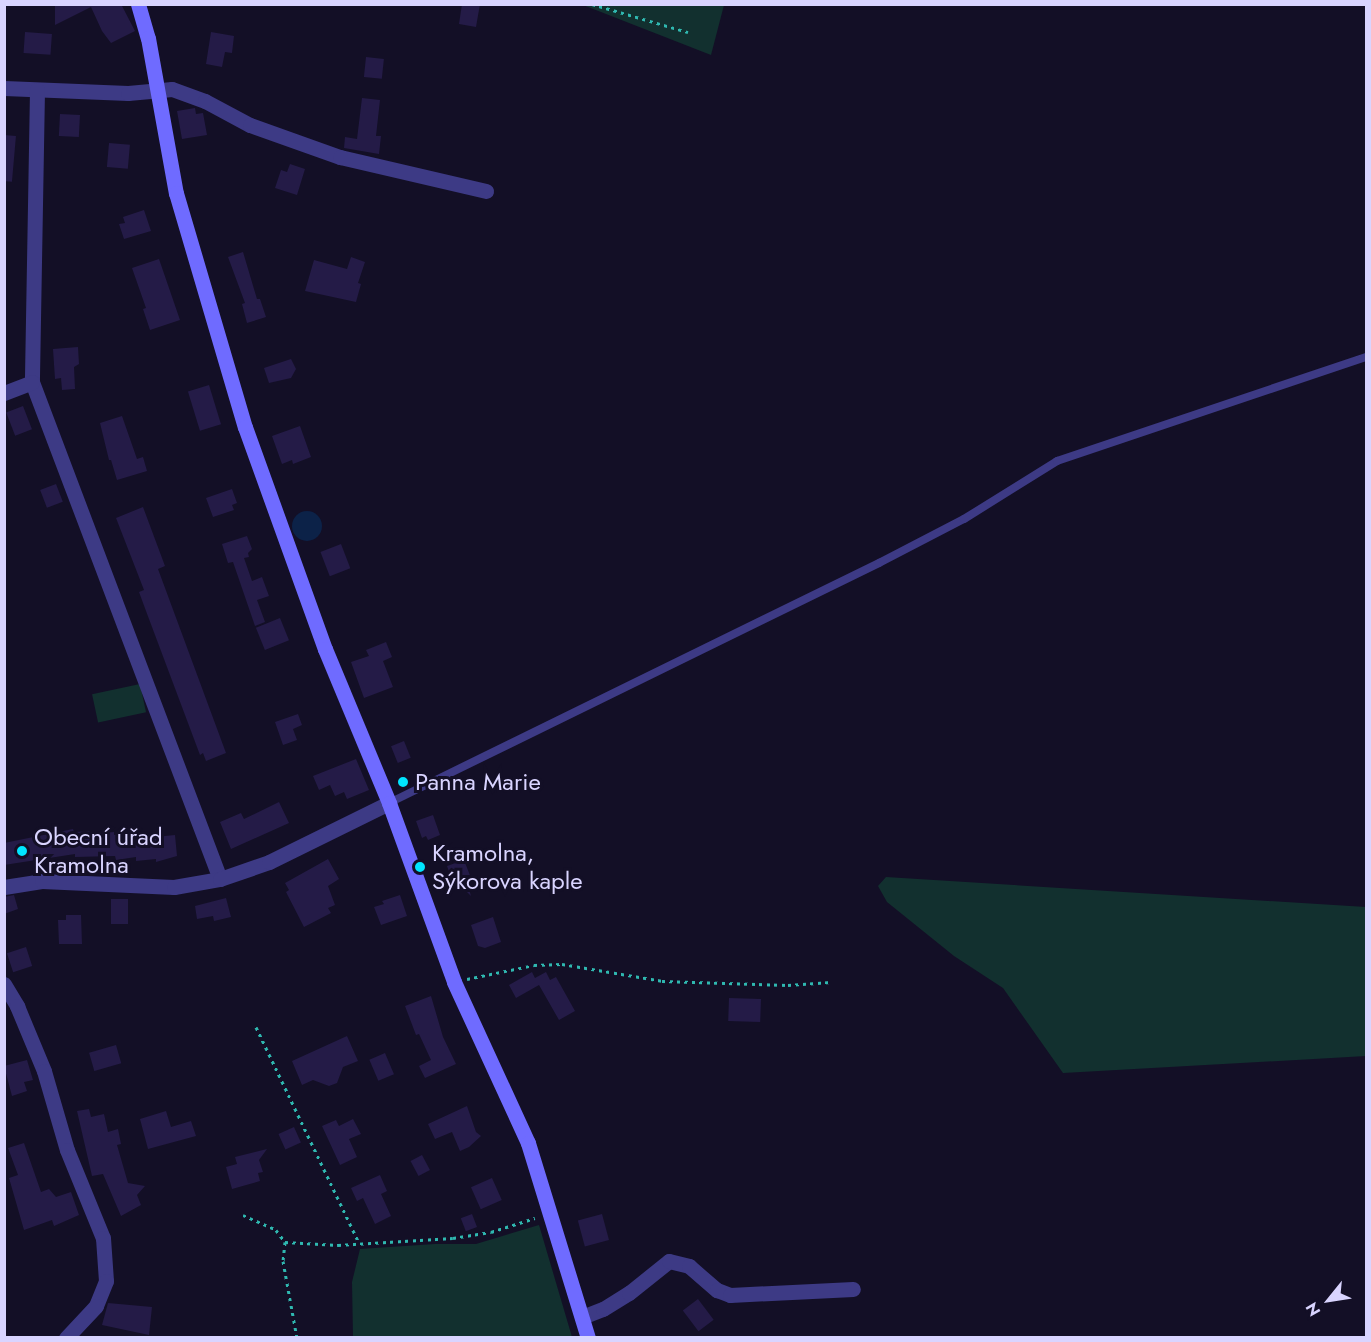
<!DOCTYPE html>
<html>
<head>
<meta charset="utf-8">
<style>
  body { margin:0 }
  #map { position:relative; width:1371px; height:1342px; overflow:hidden; background:#130f26; font-family:Jost,sans-serif }
  div>[style] { position:absolute }
  .green>* { inset:0; background:#12302f; transform-origin:0 0 }
  .water>* { inset:0; background:#0c2248 }
  .round { border-radius:50% }
  .building>* { inset:0; background:#241b47; transform-origin:0 0 }
  .path>* { height:3px; margin-top:-1.5px; transform-origin:0; background:repeating-linear-gradient(90deg,#2fb8b0 0 3px,transparent 0 7.5px) }
  .lane>* { height:8px; margin:-4px; padding:0 4px; transform-origin:4px; border-radius:4px; background:#3d3a85 }
  .street>* { height:15px; margin:-7.5px; padding:0 7.5px; transform-origin:7.5px; border-radius:7.5px; background:#3d3a85 }
  .secondary>* { height:15px; margin:-7.5px; padding:0 7.5px; transform-origin:7.5px; border-radius:7.5px; background:#6f6bff }
  .dots>* { width:16px; height:16px; translate:-50% -50%; box-sizing:border-box; border:3px solid #130f26; border-radius:50% }
  span { translate:-50% -50%; white-space:nowrap; text-align:center; line-height:1.15; -webkit-text-stroke:6px #130f26; paint-order:stroke }
  .poi-label { font-size:24px; color:#d9d4ff }
  .left { translate:0 -50%; text-align:left }
  .frame { position:absolute; inset:0; border:6px solid #d9d4ff; pointer-events:none }
  .north { position:absolute; left:1299px; top:1270px; width:60px; height:60px; -webkit-text-stroke:4px #130f26; paint-order:stroke; rotate:240deg; font-size:16px; font-weight:700; line-height:24px; text-align:center; color:#d9d4ff }
  .north::after { content:''; display:block; margin:auto; width:21px; height:27px; background:#d9d4ff; clip-path:polygon(50% 0,100% 100%,50% 72%,0 100%) }
</style>
</head>
<body>
<div id="map">
  <div class="green">
    <div style="clip-path:polygon(583px 5px,724px 5px,711px 55px)"></div>
    <div style="left:140px;top:684px;width:29px;height:49px;rotate:78deg"></div>
    <div style="clip-path:polygon(886px 877px,1366px 907px,1366px 1056px,1063px 1073px,1003px 988px,954px 956px,887px 902px,878px 886px)"></div>
    <div style="clip-path:polygon(539px 1225px,572px 1337px,353px 1337px,352px 1282px,360px 1249px,435px 1244px,476px 1244px)"></div>
  </div>
  <div class="water">
    <div class="round" style="left:292px;top:511px;width:30px;height:30px"></div>
  </div>
  <div class="building">
    <div style="clip-path:polygon(55px 4px,121px 4px,135px 31px,111px 43px,102px 31px,91px 7px,55px 25px)"></div>
    <div style="clip-path:polygon(462px 4px,480px 4px,476px 27px,459px 24px)"></div>
    <div style="left:25px;top:32px;width:27px;height:21px;rotate:4deg"></div>
    <div style="clip-path:polygon(211px 32px,234px 36px,232px 53px,225px 52px,222px 67px,206px 64px)"></div>
    <div style="left:366px;top:57px;width:18px;height:20px;rotate:6deg"></div>
    <div style="clip-path:polygon(362px 98px,380px 100px,376px 136px,381px 136px,379px 154px,344px 148px,345px 137px,357px 139px)"></div>
    <div style="clip-path:polygon(195px 108px,196px 114px,203px 113px,207px 135px,182px 139px,177px 111px)"></div>
    <div style="left:60px;top:114px;width:20px;height:22px;rotate:3deg"></div>
    <div style="left:4px;top:135px;width:12px;height:46px;rotate:5deg"></div>
    <div style="left:109px;top:143px;width:21px;height:24px;rotate:5deg"></div>
    <div style="clip-path:polygon(290px 164px,305px 169px,297px 195px,275px 188px,281px 170px,287px 172px)"></div>
    <div style="clip-path:polygon(144px 210px,151px 231px,124px 239px,119px 224px,125px 223px,123px 217px)"></div>
    <div style="clip-path:polygon(243px 252px,257px 299px,260px 299px,266px 317px,247px 323px,242px 304px,245px 303px,228px 257px)"></div>
    <div style="clip-path:polygon(351px 257px,365px 262px,358px 283px,361px 284px,356px 302px,305px 291px,314px 260px,347px 269px)"></div>
    <div style="clip-path:polygon(159px 259px,180px 320px,150px 330px,143px 309px,146px 308px,132px 268px)"></div>
    <div style="clip-path:polygon(78px 347px,79px 364px,74px 367px,75px 389px,62px 390px,61px 378px,55px 379px,53px 349px)"></div>
    <div style="clip-path:polygon(291px 359px,296px 369px,291px 378px,269px 383px,264px 368px)"></div>
    <div style="left:209px;top:385px;width:41px;height:22px;rotate:73deg"></div>
    <div style="left:23px;top:406px;width:25px;height:18px;rotate:69deg"></div>
    <div style="clip-path:polygon(122px 416px,137px 459px,143px 457px,147px 471px,117px 480px,111px 460px,109px 460px,100px 423px)"></div>
    <div style="clip-path:polygon(300px 426px,311px 457px,293px 464px,292px 460px,282px 464px,272px 436px)"></div>
    <div style="left:56px;top:484px;width:19px;height:17px;rotate:69deg"></div>
    <div style="clip-path:polygon(232px 489px,237px 503px,232px 505px,234px 510px,213px 517px,206px 498px)"></div>
    <div style="clip-path:polygon(143px 507px,165px 566px,158px 569px,226px 753px,206px 761px,203px 753px,200px 755px,146px 611px,139px 592px,144px 590px,116px 518px)"></div>
    <div style="clip-path:polygon(247px 536px,252px 549px,248px 553px,249px 557px,244px 558px,252px 581px,262px 577px,269px 596px,257px 600px,265px 622px,255px 626px,233px 562px,228px 563px,222px 544px)"></div>
    <div style="left:341px;top:544px;width:26px;height:22px;rotate:69deg"></div>
    <div style="left:280px;top:618px;width:24px;height:26px;rotate:68deg"></div>
    <div style="clip-path:polygon(386px 642px,392px 657px,383px 661px,393px 687px,364px 698px,351px 662px,369px 656px,366px 650px)"></div>
    <div style="clip-path:polygon(298px 714px,302px 725px,293px 729px,297px 740px,283px 745px,275px 722px)"></div>
    <div style="left:404px;top:741px;width:18px;height:14px;rotate:68deg"></div>
    <div style="clip-path:polygon(356px 759px,369px 790px,347px 799px,344px 792px,335px 796px,330px 785px,319px 790px,313px 776px)"></div>
    <div style="clip-path:polygon(279px 802px,289px 823px,231px 849px,220px 822px,241px 813px,244px 819px)"></div>
    <div style="clip-path:polygon(433px 815px,440px 835px,428px 840px,426px 836px,422px 838px,416px 821px)"></div>
    <div style="clip-path:polygon(73px 829px,74px 832px,93px 831px,94px 834px,114px 832px,114px 835px,134px 833px,134px 836px,154px 834px,155px 837px,175px 835px,177px 856px,156px 862px,156px 859px,136px 861px,136px 857px,116px 860px,115px 856px,75px 857px,75px 854px,4px 865px,4px 843px)"></div>
    <div style="clip-path:polygon(328px 859px,339px 879px,328px 886px,335px 905px,328px 908px,331px 913px,304px 927px,286px 892px,289px 890px,285px 883px)"></div>
    <div style="clip-path:polygon(464px 860px,471px 878px,466px 879px,471px 896px,457px 882px,453px 883px,447px 866px)"></div>
    <div style="clip-path:polygon(14px 895px,18px 909px,4px 914px,4px 897px)"></div>
    <div style="clip-path:polygon(400px 895px,407px 916px,381px 925px,374px 907px,384px 904px,382px 901px)"></div>
    <div style="clip-path:polygon(226px 898px,231px 917px,214px 921px,213px 916px,197px 919px,195px 906px)"></div>
    <div style="left:111px;top:899px;width:17px;height:25px"></div>
    <div style="clip-path:polygon(66px 915px,81px 915px,82px 944px,59px 944px,58px 920px,66px 920px)"></div>
    <div style="clip-path:polygon(493px 917px,501px 942px,485px 948px,478px 946px,471px 925px)"></div>
    <div style="left:26px;top:947px;width:20px;height:20px;rotate:72deg"></div>
    <div style="clip-path:polygon(532px 972px,535px 978px,546px 972px,550px 980px,556px 977px,575px 1011px,559px 1020px,539px 985px,516px 998px,509px 985px)"></div>
    <div style="clip-path:polygon(431px 996px,443px 1037px,456px 1064px,425px 1078px,419px 1066px,431px 1060px,419px 1034px,416px 1035px,405px 1006px)"></div>
    <div style="left:729px;top:998px;width:32px;height:23px;rotate:2deg"></div>
    <div style="clip-path:polygon(347px 1036px,358px 1061px,343px 1067px,337px 1083px,329px 1086px,313px 1080px,302px 1085px,292px 1061px)"></div>
    <div style="left:116px;top:1045px;width:19px;height:28px;rotate:74deg"></div>
    <div style="left:385px;top:1053px;width:23px;height:17px;rotate:67deg"></div>
    <div style="clip-path:polygon(27px 1060px,33px 1080px,24px 1082px,27px 1091px,12px 1096px,4px 1066px)"></div>
    <div style="clip-path:polygon(467px 1106px,476px 1132px,481px 1136px,469px 1147px,460px 1151px,452px 1132px,435px 1139px,428px 1124px)"></div>
    <div style="clip-path:polygon(89px 1109px,91px 1117px,104px 1114px,108px 1132px,118px 1129px,121px 1144px,117px 1145px,128px 1183px,145px 1186px,137px 1195px,141px 1205px,121px 1216px,103px 1174px,92px 1176px,77px 1111px)"></div>
    <div style="clip-path:polygon(166px 1111px,171px 1127px,191px 1121px,196px 1136px,148px 1149px,140px 1119px)"></div>
    <div style="clip-path:polygon(353px 1119px,361px 1134px,349px 1139px,357px 1157px,340px 1165px,322px 1126px,336px 1120px,339px 1126px)"></div>
    <div style="left:294px;top:1127px;width:17px;height:17px;rotate:66deg"></div>
    <div style="clip-path:polygon(24px 1143px,41px 1192px,49px 1189px,56px 1197px,71px 1192px,79px 1215px,54px 1226px,52px 1220px,24px 1230px,9px 1178px,18px 1175px,8px 1148px)"></div>
    <div style="clip-path:polygon(267px 1149px,259px 1160px,263px 1172px,258px 1173px,260px 1181px,232px 1189px,226px 1167px,237px 1164px,235px 1157px)"></div>
    <div style="left:422px;top:1155px;width:17px;height:13px;rotate:62deg"></div>
    <div style="clip-path:polygon(380px 1175px,387px 1191px,381px 1194px,391px 1216px,375px 1224px,363px 1198px,357px 1201px,351px 1188px)"></div>
    <div style="left:492px;top:1178px;width:24px;height:23px;rotate:66deg"></div>
    <div style="left:472px;top:1214px;width:14px;height:12px;rotate:69deg"></div>
    <div style="left:602px;top:1214px;width:27px;height:25px;rotate:75deg"></div>
    <div style="left:698px;top:1299px;width:26px;height:19px;rotate:53deg"></div>
    <div style="clip-path:polygon(108px 1303px,152px 1307px,149px 1335px,102px 1325px)"></div>
  </div>
  <div class="path">
    <div style="left:592px;top:4px;width:100px;rotate:16.3deg"></div>
    <div style="left:467px;top:979px;width:68px;rotate:-11.8deg"></div>
    <div style="left:534px;top:965px;width:28px;rotate:-2deg"></div>
    <div style="left:562px;top:964px;width:101px;rotate:9.6deg"></div>
    <div style="left:662px;top:981px;width:126px;rotate:1.8deg"></div>
    <div style="left:788px;top:985px;width:43px;rotate:-4deg"></div>
    <div style="left:256px;top:1027px;width:239px;rotate:64.5deg"></div>
    <div style="left:243px;top:1215px;width:36px;rotate:24deg"></div>
    <div style="left:276px;top:1230px;width:15px;rotate:53deg"></div>
    <div style="left:285px;top:1242px;width:53px;rotate:3.2deg"></div>
    <div style="left:338px;top:1245px;width:115px;rotate:-3.5deg"></div>
    <div style="left:453px;top:1238px;width:38px;rotate:-9deg"></div>
    <div style="left:491px;top:1232px;width:46px;rotate:-17.7deg"></div>
    <div style="left:285px;top:1242px;width:19px;rotate:96deg"></div>
    <div style="left:283px;top:1261px;width:78px;rotate:79.7deg"></div>
  </div>
  <div class="lane">
    <div style="left:389px;top:803px;width:546px;rotate:-26.1deg"></div>
    <div style="left:879px;top:563px;width:96px;rotate:-27.4deg"></div>
    <div style="left:964px;top:519px;width:110px;rotate:-31.9deg"></div>
    <div style="left:1057px;top:461px;width:326px;rotate:-18.6deg"></div>
  </div>
  <div class="street">
    <div style="left:4px;top:88px;width:124px;rotate:2.3deg"></div>
    <div style="left:128px;top:93px;width:44px;rotate:-5.2deg"></div>
    <div style="left:172px;top:89px;width:35px;rotate:20deg"></div>
    <div style="left:205px;top:101px;width:51px;rotate:28.1deg"></div>
    <div style="left:250px;top:125px;width:96px;rotate:19.6deg"></div>
    <div style="left:340px;top:157px;width:150px;rotate:13.1deg"></div>
    <div style="left:37px;top:90px;width:292px;rotate:91deg"></div>
    <div style="left:32px;top:382px;width:531px;rotate:69.28deg"></div>
    <div style="left:4px;top:393px;width:30px;rotate:-21deg"></div>
    <div style="left:4px;top:887px;width:38px;rotate:-9deg"></div>
    <div style="left:42px;top:881px;width:132px;rotate:2.6deg"></div>
    <div style="left:174px;top:887px;width:47px;rotate:-9.9deg"></div>
    <div style="left:220px;top:879px;width:52px;rotate:-19.1deg"></div>
    <div style="left:269px;top:862px;width:134px;rotate:-26.2deg"></div>
    <div style="left:4px;top:984px;width:26px;rotate:59deg"></div>
    <div style="left:17px;top:1006px;width:70px;rotate:67.4deg"></div>
    <div style="left:44px;top:1071px;width:82px;rotate:73.8deg"></div>
    <div style="left:67px;top:1150px;width:95px;rotate:67.8deg"></div>
    <div style="left:103px;top:1238px;width:43px;rotate:86deg"></div>
    <div style="left:106px;top:1281px;width:27px;rotate:112deg"></div>
    <div style="left:96px;top:1306px;width:44px;rotate:133.2deg"></div>
    <div style="left:582px;top:1317px;width:22px;rotate:-21deg"></div>
    <div style="left:603px;top:1309px;width:31px;rotate:-32deg"></div>
    <div style="left:629px;top:1293px;width:51px;rotate:-38.7deg"></div>
    <div style="left:669px;top:1261px;width:21px;rotate:14deg"></div>
    <div style="left:689px;top:1266px;width:37px;rotate:41deg"></div>
    <div style="left:717px;top:1290px;width:14px;rotate:21deg"></div>
    <div style="left:730px;top:1295px;width:123px;rotate:-2.8deg"></div>
  </div>
  <div class="secondary">
    <div style="left:138px;top:4px;width:35px;rotate:74deg"></div>
    <div style="left:148px;top:38px;width:158px;rotate:79.8deg"></div>
    <div style="left:176px;top:193px;width:244px;rotate:73.6deg"></div>
    <div style="left:245px;top:427px;width:236px;rotate:70.2deg"></div>
    <div style="left:325px;top:649px;width:167px;rotate:67.4deg"></div>
    <div style="left:389px;top:803px;width:190px;rotate:70deg"></div>
    <div style="left:454px;top:982px;width:177px;rotate:65.3deg"></div>
    <div style="left:528px;top:1143px;width:204px;rotate:72.9deg"></div>
  </div>
  <div class="dots">
    <div style="left:403px;top:782px;background:#00e5ff"></div>
    <div style="left:22px;top:851px;background:#00e5ff"></div>
    <div style="left:420px;top:867px;background:#00e5ff"></div>
  </div>
  <div class="poi-label">
    <span class="left" style="left:415px;top:782px">Panna Marie</span>
    <span class="left" style="left:34px;top:851px">Obecní úřad<br>Kramolna</span>
    <span class="left" style="left:432px;top:867px">Kramolna,<br>Sýkorova kaple</span>
  </div>
  <div class="frame"></div>
  <div class="north">N</div>
</div>
</body>
</html>
